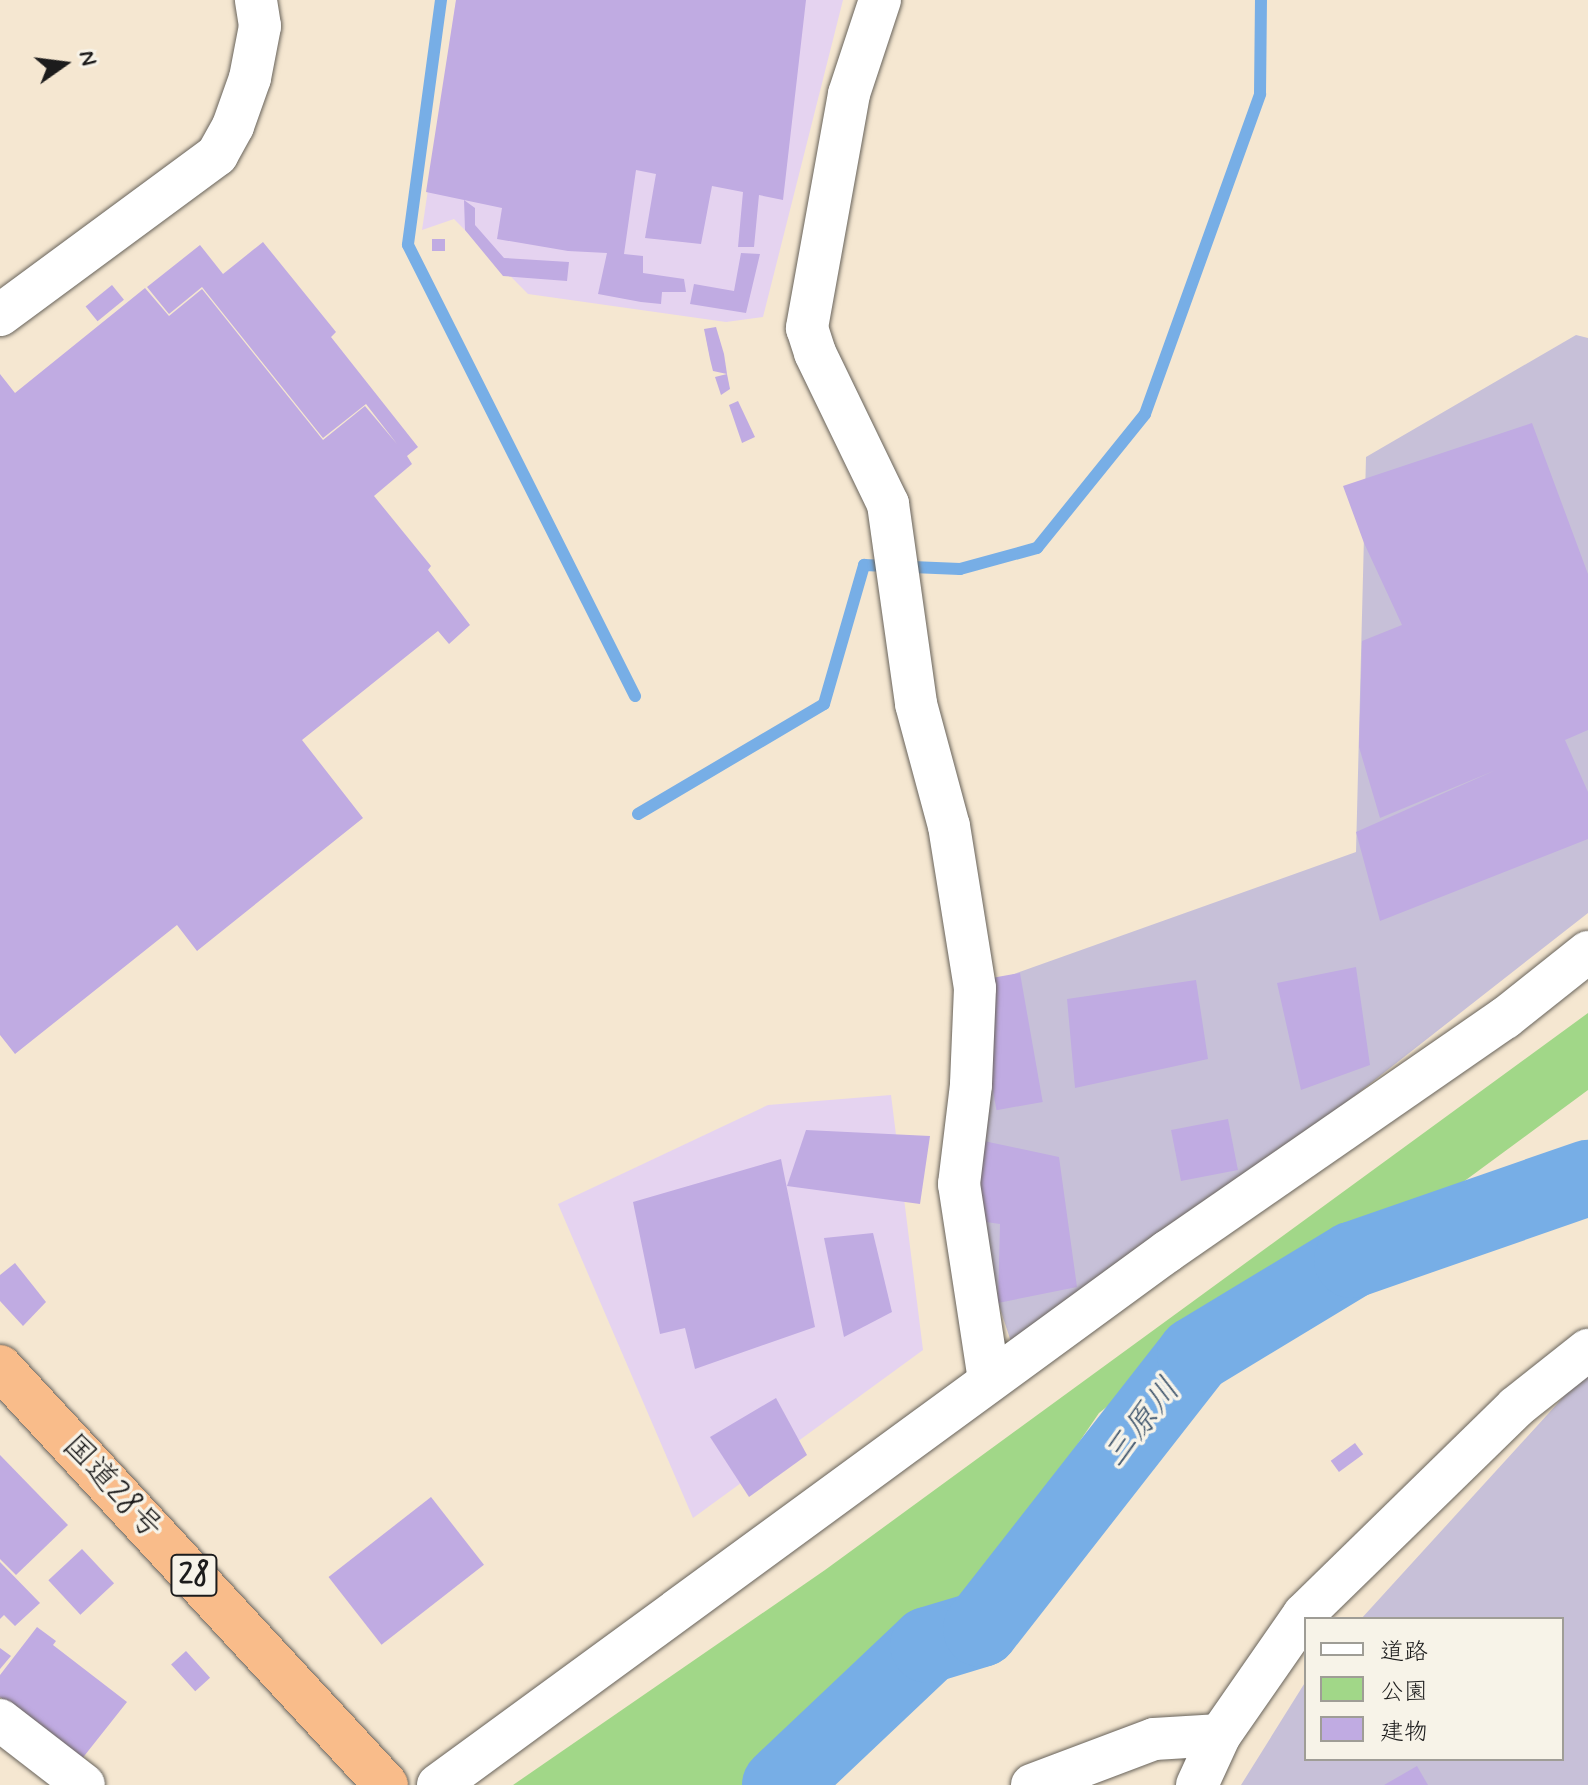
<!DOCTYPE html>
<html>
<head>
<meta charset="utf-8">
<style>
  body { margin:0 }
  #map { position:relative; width:1588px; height:1785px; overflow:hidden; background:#f5e7d1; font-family:Mynerve,"Klee One",sans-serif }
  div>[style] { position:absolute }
  .built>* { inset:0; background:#e5d3f0 }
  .industrial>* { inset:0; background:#c7c0d8 }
  .green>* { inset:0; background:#a1d788 }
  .stream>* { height:12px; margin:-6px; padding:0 6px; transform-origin:6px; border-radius:6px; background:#77aee6 }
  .river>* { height:76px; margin:-38px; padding:0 38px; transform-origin:38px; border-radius:38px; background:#77aee6 }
  .building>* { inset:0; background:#c0abe2; transform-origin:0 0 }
  .roads { filter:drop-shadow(0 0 2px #68635b) drop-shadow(0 0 2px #68635b) }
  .minor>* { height:42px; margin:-21px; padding:0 21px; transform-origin:21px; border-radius:21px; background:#fff }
  .highway>* { height:44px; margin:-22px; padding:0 22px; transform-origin:22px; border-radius:22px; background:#f9bc8a }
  span { translate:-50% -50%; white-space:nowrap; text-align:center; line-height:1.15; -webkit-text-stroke:7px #f7f3e8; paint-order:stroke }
  .shield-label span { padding:2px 6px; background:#f7f3e8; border:2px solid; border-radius:6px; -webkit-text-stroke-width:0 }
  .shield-label { font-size:30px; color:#1c1c1c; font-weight:700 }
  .street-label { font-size:32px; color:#1c1c1c }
  .water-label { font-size:34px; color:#40566d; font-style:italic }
  .legend { position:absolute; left:1304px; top:1617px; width:260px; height:144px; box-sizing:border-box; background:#f7f3e8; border:2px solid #9f9d96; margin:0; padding:10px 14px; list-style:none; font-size:24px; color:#1c1c1c }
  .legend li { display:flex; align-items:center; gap:16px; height:40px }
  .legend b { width:40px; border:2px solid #9f9d96 }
  .north { position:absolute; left:24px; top:24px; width:80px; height:80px; -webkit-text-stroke:6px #f7f3e8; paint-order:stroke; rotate:76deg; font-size:22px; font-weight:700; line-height:32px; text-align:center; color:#1c1c1c }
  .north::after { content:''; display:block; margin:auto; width:28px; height:36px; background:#1c1c1c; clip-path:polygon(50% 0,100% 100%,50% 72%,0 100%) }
</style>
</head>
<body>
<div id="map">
  <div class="built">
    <div style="clip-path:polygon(456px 0,843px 0,763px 317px,726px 322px,528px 294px,454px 219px,422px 230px)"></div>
    <div style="clip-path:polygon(891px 1095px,923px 1350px,693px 1518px,558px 1204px,768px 1105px)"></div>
  </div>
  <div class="industrial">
    <div style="clip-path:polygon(1576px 335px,1588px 338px,1588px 913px,1017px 1360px,959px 1184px,975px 988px,1356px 852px,1366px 457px)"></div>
    <div style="clip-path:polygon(1588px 1370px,1588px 1785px,1241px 1785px,1306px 1681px,1306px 1759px,1562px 1759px,1562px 1619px,1361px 1619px)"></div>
  </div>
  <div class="green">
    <div style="clip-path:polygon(1588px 1013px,1588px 1090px,1421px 1213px,1355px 1240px,1198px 1335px,1099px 1413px,966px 1608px,931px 1625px,893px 1663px,847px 1722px,777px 1775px,762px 1785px,513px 1785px,825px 1570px)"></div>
  </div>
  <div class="stream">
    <div style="left:441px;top:0;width:247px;rotate:97.7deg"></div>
    <div style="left:408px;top:245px;width:505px;rotate:63.28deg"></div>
    <div style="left:638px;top:814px;width:216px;rotate:-30.6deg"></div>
    <div style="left:824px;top:704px;width:145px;rotate:-73.9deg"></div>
    <div style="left:864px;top:565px;width:96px;rotate:2.4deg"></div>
    <div style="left:960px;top:569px;width:80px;rotate:-15.3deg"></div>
    <div style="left:1037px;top:548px;width:172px;rotate:-51.1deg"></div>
    <div style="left:1145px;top:414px;width:340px;rotate:-70.2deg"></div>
    <div style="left:1260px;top:94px;width:94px;rotate:-89.4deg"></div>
  </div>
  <div class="river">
    <div style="left:780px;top:1785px;width:204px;rotate:-43.4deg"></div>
    <div style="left:928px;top:1645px;width:55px;rotate:-16.8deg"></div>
    <div style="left:981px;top:1629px;width:348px;rotate:-52deg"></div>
    <div style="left:1195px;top:1355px;width:184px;rotate:-31.2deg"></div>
    <div style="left:1352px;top:1260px;width:250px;rotate:-19.2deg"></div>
  </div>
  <div class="building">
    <div style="clip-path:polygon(456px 0,806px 0,783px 200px,759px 195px,754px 247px,738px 247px,743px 192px,712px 186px,701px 244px,645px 238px,656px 174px,636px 170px,624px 254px,643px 256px,643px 273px,684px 279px,686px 292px,662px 292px,661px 304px,641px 302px,598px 294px,607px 253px,568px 251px,497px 239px,502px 208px,426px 192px)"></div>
    <div style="clip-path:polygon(464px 200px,475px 208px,475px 225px,504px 258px,569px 262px,567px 281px,503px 276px,465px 230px)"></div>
    <div style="left:445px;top:239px;width:12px;height:13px;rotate:90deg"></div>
    <div style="clip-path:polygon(263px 242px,336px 332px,331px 337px,418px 447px,407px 456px,412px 464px,374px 496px,431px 566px,428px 570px,470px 625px,449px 644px,438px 631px,302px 740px,363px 818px,197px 951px,177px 925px,15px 1054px,0 1035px,0 374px,15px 393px,145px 288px,169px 316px,202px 289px,323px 440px,365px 406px,397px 444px,366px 404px,323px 438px,202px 287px,169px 314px,147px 287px,200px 245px,223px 274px)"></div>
    <div style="clip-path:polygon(741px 253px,760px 254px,746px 313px,690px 304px,694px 284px,734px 291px)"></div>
    <div style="left:112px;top:285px;width:19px;height:34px;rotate:51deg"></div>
    <div style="clip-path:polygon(716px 327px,724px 354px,727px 374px,713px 371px,710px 359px,704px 329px)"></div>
    <div style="clip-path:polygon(727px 374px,730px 389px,721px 395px,715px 377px)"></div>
    <div style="clip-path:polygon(738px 401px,755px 437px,742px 443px,729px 405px)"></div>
    <div style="clip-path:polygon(1532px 423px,1588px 574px,1588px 730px,1565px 740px,1588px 792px,1588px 839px,1380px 921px,1356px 832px,1496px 770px,1380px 818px,1359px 747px,1362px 641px,1402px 625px,1364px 543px,1343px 486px)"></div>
    <div style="clip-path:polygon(1356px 967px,1370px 1065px,1301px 1090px,1277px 983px)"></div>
    <div style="left:1020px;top:973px;width:131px;height:47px;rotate:80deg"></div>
    <div style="clip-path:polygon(1196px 980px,1208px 1059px,1075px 1088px,1067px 999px)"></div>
    <div style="left:1228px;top:1119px;width:52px;height:58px;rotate:79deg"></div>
    <div style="clip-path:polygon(806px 1130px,930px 1136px,920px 1204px,787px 1186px)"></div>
    <div style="clip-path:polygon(965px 1137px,1059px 1157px,1077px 1287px,998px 1303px,1000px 1224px,965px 1219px)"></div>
    <div style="clip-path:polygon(781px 1159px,815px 1327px,695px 1369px,685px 1328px,660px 1334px,633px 1202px)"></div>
    <div style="clip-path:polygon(873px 1233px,892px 1312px,844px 1337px,824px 1238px)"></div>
    <div style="clip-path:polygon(15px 1263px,46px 1302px,23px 1326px,0 1301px,0 1275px)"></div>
    <div style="clip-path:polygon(776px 1398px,807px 1455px,749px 1497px,710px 1437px)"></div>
    <div style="left:1355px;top:1443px;width:14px;height:30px;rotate:54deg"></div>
    <div style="clip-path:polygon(0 1455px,68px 1525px,16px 1575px,0 1559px)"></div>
    <div style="left:431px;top:1497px;width:86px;height:130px;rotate:52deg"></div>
    <div style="left:82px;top:1549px;width:47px;height:46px;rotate:47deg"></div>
    <div style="clip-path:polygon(0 1562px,40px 1603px,15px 1626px,4px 1615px,0 1619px)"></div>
    <div style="clip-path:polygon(37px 1627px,56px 1641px,53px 1645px,127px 1702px,81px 1760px,0 1697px,0 1675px)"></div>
    <div style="clip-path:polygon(0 1648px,11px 1656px,0 1669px)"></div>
    <div style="left:186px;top:1651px;width:36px;height:20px;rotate:48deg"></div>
    <div style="clip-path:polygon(1417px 1766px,1428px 1785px,1384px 1785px)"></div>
  </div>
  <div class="roads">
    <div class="minor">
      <div style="left:880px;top:0;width:99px;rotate:108.3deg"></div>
      <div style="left:849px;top:94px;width:238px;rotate:100.2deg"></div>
      <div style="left:807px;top:328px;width:26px;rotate:72deg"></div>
      <div style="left:815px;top:353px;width:168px;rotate:64.2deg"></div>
      <div style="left:888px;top:504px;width:202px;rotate:82deg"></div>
      <div style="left:916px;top:704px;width:126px;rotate:74.9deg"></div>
      <div style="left:949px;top:826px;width:164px;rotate:80.9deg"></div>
      <div style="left:975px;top:988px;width:97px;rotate:92.4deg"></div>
      <div style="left:971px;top:1085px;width:100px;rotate:96.9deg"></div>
      <div style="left:959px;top:1184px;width:198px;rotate:81.3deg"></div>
      <div style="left:0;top:315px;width:270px;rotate:-36.4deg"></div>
      <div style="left:217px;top:155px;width:33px;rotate:-61deg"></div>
      <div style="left:233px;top:126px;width:51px;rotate:-70.5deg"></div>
      <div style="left:250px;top:78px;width:53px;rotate:-79.1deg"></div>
      <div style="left:260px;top:26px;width:26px;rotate:-99deg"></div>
      <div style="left:0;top:1720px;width:106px;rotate:37.7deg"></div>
      <div style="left:438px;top:1785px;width:904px;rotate:-36.19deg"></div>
      <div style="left:1168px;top:1251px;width:410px;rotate:-34.7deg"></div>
      <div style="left:1505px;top:1018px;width:106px;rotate:-38.5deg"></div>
      <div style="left:1032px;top:1785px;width:130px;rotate:-20.7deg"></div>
      <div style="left:1154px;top:1739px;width:66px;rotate:-3.5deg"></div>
      <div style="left:1197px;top:1785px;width:55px;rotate:-65.3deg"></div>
      <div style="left:1220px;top:1735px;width:147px;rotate:-55.2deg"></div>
      <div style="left:1304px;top:1614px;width:296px;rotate:-44.3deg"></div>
      <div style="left:1516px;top:1407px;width:92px;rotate:-38.4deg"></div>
    </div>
    <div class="highway">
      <div style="left:0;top:1367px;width:569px;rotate:47.28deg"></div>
    </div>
  </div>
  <div class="shield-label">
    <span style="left:194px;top:1575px">28</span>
  </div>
  <div class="street-label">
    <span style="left:112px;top:1487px;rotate:47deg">国道28号</span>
  </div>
  <div class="water-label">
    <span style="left:1142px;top:1423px;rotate:-52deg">三原川</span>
  </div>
  <ul class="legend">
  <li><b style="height:10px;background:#fff"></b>道路</li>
  <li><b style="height:22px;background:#a1d788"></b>公園</li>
  <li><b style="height:22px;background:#c0abe2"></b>建物</li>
  </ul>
  <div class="north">N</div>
</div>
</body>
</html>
